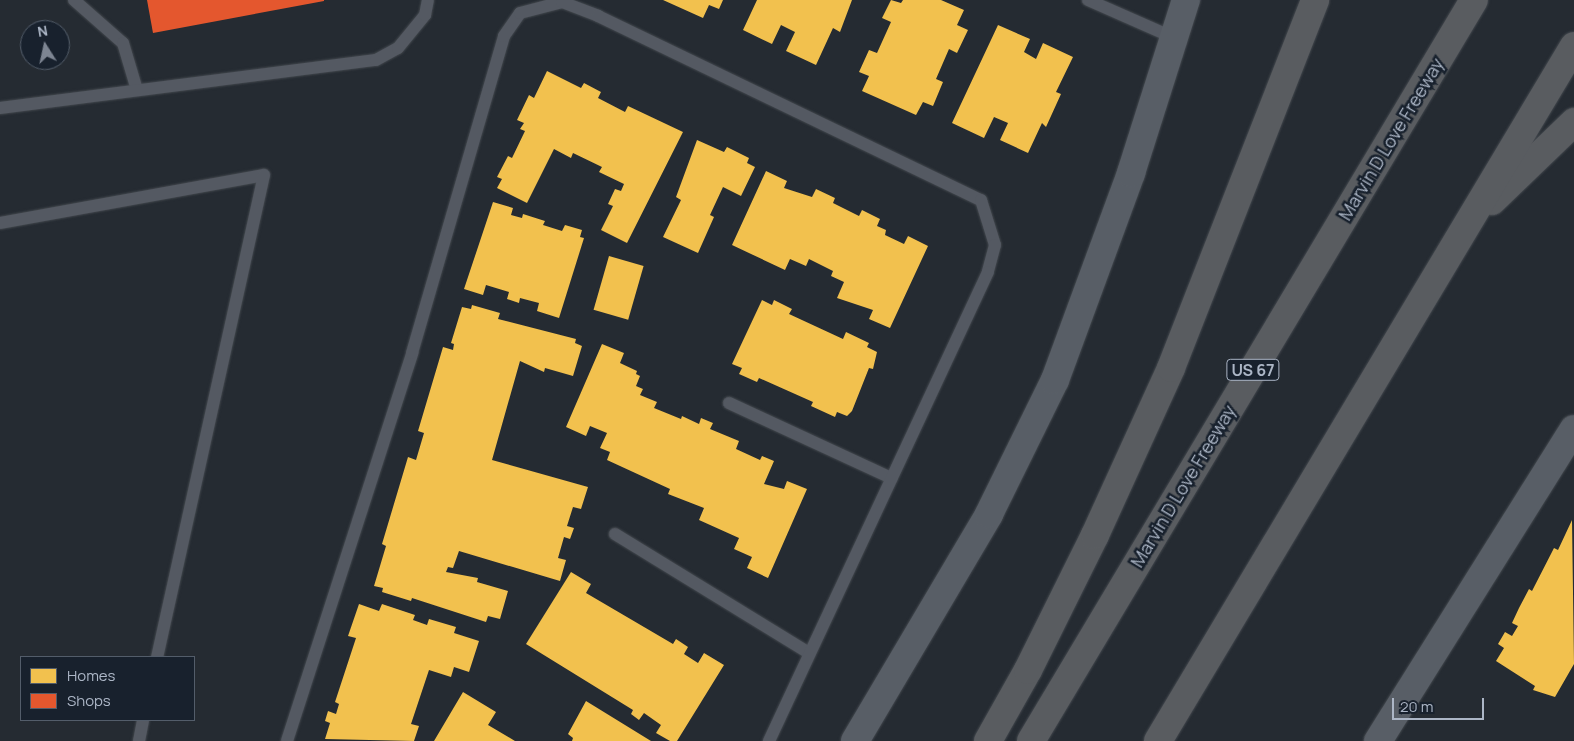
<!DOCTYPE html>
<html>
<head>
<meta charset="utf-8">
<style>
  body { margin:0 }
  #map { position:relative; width:1574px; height:741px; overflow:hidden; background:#252b32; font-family:Manrope,sans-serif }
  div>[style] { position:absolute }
  .homes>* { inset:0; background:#f2c14e; transform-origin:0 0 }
  .shops>* { inset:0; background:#e4572e }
  .roads { filter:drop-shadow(0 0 1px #42474d) drop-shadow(0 0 1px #42474d) }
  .lane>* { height:12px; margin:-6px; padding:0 6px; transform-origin:6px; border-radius:6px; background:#545962 }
  .secondary>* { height:28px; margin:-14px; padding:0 14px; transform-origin:14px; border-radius:14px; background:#585e66 }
  .highway>* { height:28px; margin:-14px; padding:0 14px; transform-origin:14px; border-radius:14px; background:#595c60 }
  span { translate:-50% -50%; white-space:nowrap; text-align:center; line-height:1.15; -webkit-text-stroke:5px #18212d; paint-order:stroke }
  .shield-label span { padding:1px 4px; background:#18212d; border:1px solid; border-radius:4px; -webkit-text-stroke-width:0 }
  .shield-label { font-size:16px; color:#acb6c6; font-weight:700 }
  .street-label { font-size:18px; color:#acb6c6 }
  .legend { position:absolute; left:20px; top:656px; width:175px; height:65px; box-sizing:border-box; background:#18212d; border:1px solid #535d6a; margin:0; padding:6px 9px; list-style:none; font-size:15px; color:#acb6c6 }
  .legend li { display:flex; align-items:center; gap:10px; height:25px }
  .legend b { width:25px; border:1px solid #535d6a }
  .north { position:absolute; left:20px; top:20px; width:50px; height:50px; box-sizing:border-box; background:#18212d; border:1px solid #535d6a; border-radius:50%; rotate:350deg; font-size:14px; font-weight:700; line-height:20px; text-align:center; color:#acb6c6 }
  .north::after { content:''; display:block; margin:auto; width:18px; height:22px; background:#7d8592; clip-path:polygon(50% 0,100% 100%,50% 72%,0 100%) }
  .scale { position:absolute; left:1392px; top:698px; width:92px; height:22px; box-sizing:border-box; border:2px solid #acb6c6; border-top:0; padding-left:6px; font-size:15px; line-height:18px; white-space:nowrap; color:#acb6c6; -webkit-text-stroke:4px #18212d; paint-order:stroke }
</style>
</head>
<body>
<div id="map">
  <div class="homes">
    <div style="clip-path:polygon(663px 0,723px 0,719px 9px,709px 5px,703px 18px)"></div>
    <div style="clip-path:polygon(757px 0,852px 0,840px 32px,833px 28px,816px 65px,786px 51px,795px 32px,781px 25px,772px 44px,743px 30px)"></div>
    <div style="clip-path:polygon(891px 0,901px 3px,903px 0,941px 0,964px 10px,957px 25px,968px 30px,957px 53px,949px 49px,936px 79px,943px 82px,933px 106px,923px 102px,916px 115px,862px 91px,869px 76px,859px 72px,869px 50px,877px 53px,891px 22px,882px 18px)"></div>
    <div style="clip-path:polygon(998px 25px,1030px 39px,1024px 52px,1036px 59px,1043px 43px,1073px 57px,1056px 92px,1061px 94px,1046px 127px,1042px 123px,1028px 153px,1000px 140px,1008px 123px,994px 117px,984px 138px,952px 123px)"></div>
    <div style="clip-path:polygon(547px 71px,581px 88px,584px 83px,601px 92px,598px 98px,625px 112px,628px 106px,683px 132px,627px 243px,601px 230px,613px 206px,608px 204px,615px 189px,621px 191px,624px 184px,599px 172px,602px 167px,573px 153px,571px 158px,554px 149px,527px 203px,497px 188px,502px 179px,497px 177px,508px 156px,512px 158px,525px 131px,520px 129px,524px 123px,517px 120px,529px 95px,534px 98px)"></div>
    <div style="clip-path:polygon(697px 140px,724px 152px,727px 147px,749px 158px,747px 163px,755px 167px,741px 196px,723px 187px,710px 215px,714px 217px,698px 253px,663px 237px,681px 200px,676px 197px)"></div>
    <div style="clip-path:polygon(766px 171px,787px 181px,784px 188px,812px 197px,816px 189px,835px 198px,833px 203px,859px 216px,862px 210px,880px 219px,877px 226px,886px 230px,885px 235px,904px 244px,908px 236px,928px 246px,890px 328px,869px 319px,873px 310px,837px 298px,844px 282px,831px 276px,833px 271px,809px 259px,806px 266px,790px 259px,785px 270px,732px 245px)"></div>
    <div style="clip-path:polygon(493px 202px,513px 208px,511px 215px,522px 218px,523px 214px,545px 221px,543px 225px,562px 231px,565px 225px,582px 230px,580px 237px,584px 238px,559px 318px,537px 311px,539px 303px,520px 298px,519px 303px,507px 299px,509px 292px,486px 285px,483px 295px,464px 289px)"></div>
    <div style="left:609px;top:256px;width:36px;height:56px;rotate:16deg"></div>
    <div style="clip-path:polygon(762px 300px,772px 305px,774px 300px,792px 309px,789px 314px,843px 339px,846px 332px,869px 343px,867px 347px,877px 352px,873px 369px,869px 368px,852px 411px,847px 416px,837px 412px,835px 417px,811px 406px,813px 402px,759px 378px,757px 382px,739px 374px,742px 368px,732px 364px)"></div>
    <div style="clip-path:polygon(472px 305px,500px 313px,498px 319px,576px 339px,575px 343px,582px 346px,573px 376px,545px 368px,544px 372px,520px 361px,492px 460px,588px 487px,581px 509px,573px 507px,567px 526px,574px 528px,570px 539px,564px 537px,558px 558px,566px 560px,560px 581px,459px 551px,453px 568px,448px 567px,446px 572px,478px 578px,477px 582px,508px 591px,500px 619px,488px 616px,486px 622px,412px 598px,411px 601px,382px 592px,383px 588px,374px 586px,386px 546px,382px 544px,408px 457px,416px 460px,424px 433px,418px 431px,443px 347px,453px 350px,454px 344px,451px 343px,462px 307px,471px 309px)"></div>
    <div style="clip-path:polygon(602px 344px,624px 353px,620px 363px,637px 371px,636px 374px,640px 376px,636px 386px,643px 389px,640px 395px,657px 402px,654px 408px,681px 419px,682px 416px,699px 424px,701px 418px,713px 423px,710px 429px,739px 441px,736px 449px,760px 460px,762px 456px,774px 461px,764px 484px,784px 489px,787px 481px,807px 489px,768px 578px,747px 568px,752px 557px,734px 549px,739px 538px,699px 520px,704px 508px,668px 494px,670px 489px,607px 460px,610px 452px,600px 448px,607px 433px,590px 426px,586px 436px,566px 427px)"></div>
    <div style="clip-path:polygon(1572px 520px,1574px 664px,1555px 697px,1533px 690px,1535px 686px,1496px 661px,1504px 648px,1498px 644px,1505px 632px,1512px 636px,1518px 626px,1512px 623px,1519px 608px,1529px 589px,1532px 591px,1554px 548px,1558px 550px)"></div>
    <div style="clip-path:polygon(571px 572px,591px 584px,586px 593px,673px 644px,676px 639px,688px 647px,684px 654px,698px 663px,704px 653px,724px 665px,677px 741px,670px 741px,656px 733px,661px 725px,644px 713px,639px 720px,631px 714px,633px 710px,526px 644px)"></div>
    <div style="clip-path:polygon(359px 604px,379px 611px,382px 604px,415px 615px,413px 620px,427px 625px,429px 619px,456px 627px,454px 633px,479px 641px,469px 672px,454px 667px,451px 677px,429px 670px,411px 724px,419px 726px,414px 741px,325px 739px,330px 723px,325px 721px,328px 711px,336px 714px,339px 704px,335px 702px,356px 638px,348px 636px)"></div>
    <div style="clip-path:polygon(463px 692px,496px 712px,488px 725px,515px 741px,434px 741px)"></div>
    <div style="clip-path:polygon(586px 701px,651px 741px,572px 741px,573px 738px,568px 734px)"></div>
  </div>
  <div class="shops">
    <div style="clip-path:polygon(147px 0,324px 0,324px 1px,153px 33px)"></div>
  </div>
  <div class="roads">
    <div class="lane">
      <div style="left:74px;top:0;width:65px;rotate:41.3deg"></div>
      <div style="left:123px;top:43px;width:49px;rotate:73.4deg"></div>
      <div style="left:1088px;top:0;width:94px;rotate:23.8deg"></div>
      <div style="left:0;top:108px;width:379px;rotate:-7.3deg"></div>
      <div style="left:376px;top:60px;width:25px;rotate:-29deg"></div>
      <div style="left:398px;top:48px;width:43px;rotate:-50.7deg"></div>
      <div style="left:425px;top:15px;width:15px;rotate:-79deg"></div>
      <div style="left:0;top:223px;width:268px;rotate:-10.3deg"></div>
      <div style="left:264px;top:175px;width:494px;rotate:102.5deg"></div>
      <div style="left:729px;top:403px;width:179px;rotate:24.8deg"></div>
      <div style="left:615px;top:534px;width:228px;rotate:31.5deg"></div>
      <div style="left:139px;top:741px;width:21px;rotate:-79deg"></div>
      <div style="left:287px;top:741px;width:408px;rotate:-72.1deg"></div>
      <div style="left:412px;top:353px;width:330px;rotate:-73.8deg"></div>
      <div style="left:504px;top:36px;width:28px;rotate:-55deg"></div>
      <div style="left:520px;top:13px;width:43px;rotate:-14.7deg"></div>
      <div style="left:562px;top:2px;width:39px;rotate:21deg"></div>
      <div style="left:598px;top:16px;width:425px;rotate:25.7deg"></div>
      <div style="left:981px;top:200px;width:47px;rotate:72.7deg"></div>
      <div style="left:995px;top:245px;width:28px;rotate:105deg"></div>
      <div style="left:988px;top:272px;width:518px;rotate:115.03deg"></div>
    </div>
    <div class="secondary">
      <div style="left:855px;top:741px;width:264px;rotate:-59.4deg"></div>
      <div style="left:989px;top:514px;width:149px;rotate:-63.8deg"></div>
      <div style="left:1055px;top:380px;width:221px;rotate:-69.8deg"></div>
      <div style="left:1131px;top:173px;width:182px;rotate:-72.4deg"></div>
      <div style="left:1378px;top:741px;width:368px;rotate:-57.9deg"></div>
    </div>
    <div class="highway">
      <div style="left:1492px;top:201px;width:114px;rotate:-43.9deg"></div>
      <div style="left:988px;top:741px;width:81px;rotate:-60.6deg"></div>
      <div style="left:1028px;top:670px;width:151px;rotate:-63.6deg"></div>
      <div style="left:1095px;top:535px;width:183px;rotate:-65.5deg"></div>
      <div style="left:1171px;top:368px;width:395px;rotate:-68.6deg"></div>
      <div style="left:1031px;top:741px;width:863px;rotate:-59.13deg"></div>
      <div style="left:1158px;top:741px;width:810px;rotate:-59.1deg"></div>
    </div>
  </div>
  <div class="shield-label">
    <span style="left:1253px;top:370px">US 67</span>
  </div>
  <div class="street-label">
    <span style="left:1391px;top:139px;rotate:-59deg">Marvin D Love Freeway</span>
    <span style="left:1183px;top:486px;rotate:-59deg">Marvin D Love Freeway</span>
  </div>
  <ul class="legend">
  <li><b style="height:14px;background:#f2c14e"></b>Homes</li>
  <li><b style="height:14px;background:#e4572e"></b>Shops</li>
  </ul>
  <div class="north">N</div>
  <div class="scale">20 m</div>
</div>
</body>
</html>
